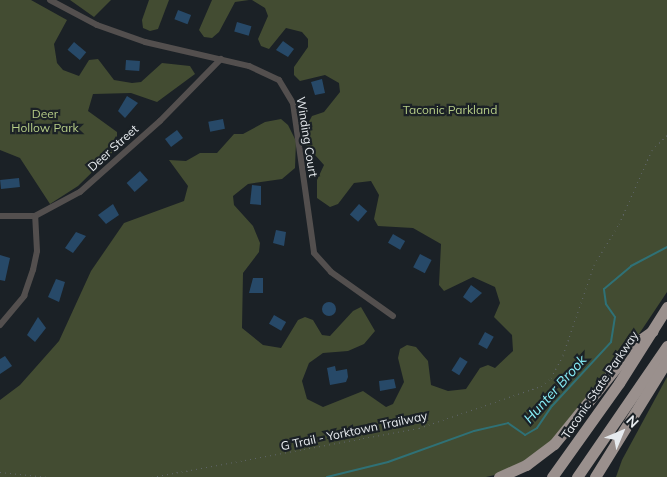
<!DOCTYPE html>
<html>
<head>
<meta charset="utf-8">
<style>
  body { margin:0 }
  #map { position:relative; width:667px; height:477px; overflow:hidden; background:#1b2126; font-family:Mulish,sans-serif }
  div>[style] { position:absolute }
  .green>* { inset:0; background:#434c32 }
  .stream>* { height:2px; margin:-1px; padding:0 1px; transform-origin:1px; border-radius:1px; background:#2f7176 }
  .building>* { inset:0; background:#274968; transform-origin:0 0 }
  .round { border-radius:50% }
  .path>* { height:1px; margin-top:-0.5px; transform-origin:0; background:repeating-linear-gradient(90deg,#5f6569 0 1px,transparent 0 5px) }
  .street>* { height:6px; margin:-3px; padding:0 3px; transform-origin:3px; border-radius:3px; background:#534f4e }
  .highway>* { height:11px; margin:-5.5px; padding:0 5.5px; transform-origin:5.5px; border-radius:5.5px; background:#9a908d }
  span { translate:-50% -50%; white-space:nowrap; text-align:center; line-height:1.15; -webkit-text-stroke:4.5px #1b2126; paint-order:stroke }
  .park-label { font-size:12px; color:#b6cd87 }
  .street-label { font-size:12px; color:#e7ebef }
  .water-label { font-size:14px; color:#87eef7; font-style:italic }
  .north { position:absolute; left:597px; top:407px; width:50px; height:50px; -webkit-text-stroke:4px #1b2126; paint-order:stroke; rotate:45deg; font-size:14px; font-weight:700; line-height:20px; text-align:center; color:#e7ebef }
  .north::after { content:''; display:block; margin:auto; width:18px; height:22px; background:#e7ebef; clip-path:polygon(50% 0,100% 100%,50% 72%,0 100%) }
</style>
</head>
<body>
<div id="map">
  <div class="green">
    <div style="clip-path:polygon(0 0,31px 0,67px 20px,54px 44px,57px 63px,63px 70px,79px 76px,89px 60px,98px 59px,114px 80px,132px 83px,141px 82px,162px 63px,190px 66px,195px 74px,157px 102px,131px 93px,93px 94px,88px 111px,117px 132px,117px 139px,122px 143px,78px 186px,50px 204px,20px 158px,0 150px)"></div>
    <div style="clip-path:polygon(70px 0,111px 0,94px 17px)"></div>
    <div style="clip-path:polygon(149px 0,169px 0,158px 29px,150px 31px,143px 28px,142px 20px)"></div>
    <div style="clip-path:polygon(212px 0,249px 0,235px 2px,219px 32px,212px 38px,204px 37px,199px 30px)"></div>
    <div style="clip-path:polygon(252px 0,667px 0,667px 292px,637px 337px,557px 435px,537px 454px,499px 474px,486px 477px,0 477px,0 400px,20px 385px,59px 341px,91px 271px,124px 223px,184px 201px,188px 186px,169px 160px,186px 161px,200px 153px,217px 153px,234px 134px,243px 134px,265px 122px,281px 119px,288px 125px,296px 141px,295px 168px,282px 179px,248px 184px,233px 196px,234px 205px,253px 226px,260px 243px,259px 252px,243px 273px,242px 328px,263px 345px,281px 348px,298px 320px,305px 317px,313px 320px,322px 335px,330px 336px,353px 311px,361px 307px,375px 331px,364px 344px,348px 351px,323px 353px,309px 363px,302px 381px,307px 399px,323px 407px,363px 391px,386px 407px,393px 404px,404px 382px,398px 358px,400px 349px,407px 345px,416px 347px,428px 361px,431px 385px,448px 391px,466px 389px,480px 368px,488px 365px,495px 368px,513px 351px,512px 335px,494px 317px,500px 303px,495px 287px,473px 277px,444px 291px,439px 285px,441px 244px,413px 228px,378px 226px,374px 219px,379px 195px,371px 181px,354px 183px,338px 204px,330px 207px,317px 198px,317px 180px,324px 165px,307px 146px,298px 143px,312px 116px,324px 112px,340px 92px,339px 83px,325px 75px,300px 81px,294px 75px,294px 67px,308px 47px,308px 39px,302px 32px,286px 28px,269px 49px,261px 46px,258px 39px,268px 16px,265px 8px)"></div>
    <div style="clip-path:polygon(667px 377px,667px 477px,616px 477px,622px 460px)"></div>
  </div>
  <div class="stream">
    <div style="left:327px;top:477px;width:63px;rotate:-13.8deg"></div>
    <div style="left:388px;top:462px;width:91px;rotate:-19.8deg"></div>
    <div style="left:474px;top:431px;width:35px;rotate:-13deg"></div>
    <div style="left:508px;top:423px;width:21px;rotate:35deg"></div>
    <div style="left:525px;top:435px;width:14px;rotate:-30deg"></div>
    <div style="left:537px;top:428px;width:27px;rotate:-56deg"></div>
    <div style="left:552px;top:406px;width:87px;rotate:-47.3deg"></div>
    <div style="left:611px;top:342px;width:25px;rotate:-81deg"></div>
    <div style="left:615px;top:317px;width:16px;rotate:-125deg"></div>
    <div style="left:606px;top:304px;width:15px;rotate:-98deg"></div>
    <div style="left:604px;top:289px;width:35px;rotate:-40deg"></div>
    <div style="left:631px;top:266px;width:41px;rotate:-27.8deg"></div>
  </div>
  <div class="building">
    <div style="left:178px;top:10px;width:14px;height:10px;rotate:21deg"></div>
    <div style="left:237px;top:22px;width:15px;height:10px;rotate:16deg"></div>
    <div style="clip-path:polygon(283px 41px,294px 49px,288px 57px,276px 50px)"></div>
    <div style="left:74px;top:42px;width:16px;height:10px;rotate:40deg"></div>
    <div style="left:126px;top:60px;width:14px;height:10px;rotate:4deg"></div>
    <div style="clip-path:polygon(322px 79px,325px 93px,315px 95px,311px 82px)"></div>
    <div style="clip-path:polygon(127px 96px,138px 103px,125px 118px,118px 111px)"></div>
    <div style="left:223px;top:119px;width:10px;height:15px;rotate:79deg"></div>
    <div style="left:177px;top:130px;width:10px;height:15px;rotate:53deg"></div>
    <div style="left:140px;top:171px;width:12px;height:18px;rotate:48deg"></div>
    <div style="left:19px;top:178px;width:9px;height:19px;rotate:84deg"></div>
    <div style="clip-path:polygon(252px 185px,261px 186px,261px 205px,250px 204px)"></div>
    <div style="clip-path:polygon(113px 204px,119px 215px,106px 224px,98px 215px)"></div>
    <div style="left:359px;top:204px;width:11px;height:14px;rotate:41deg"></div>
    <div style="clip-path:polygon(276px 230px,286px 232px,284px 246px,273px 243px)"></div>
    <div style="clip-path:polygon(76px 232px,86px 236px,73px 253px,65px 248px)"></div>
    <div style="left:393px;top:234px;width:14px;height:10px;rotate:30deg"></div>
    <div style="left:420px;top:254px;width:13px;height:15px;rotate:27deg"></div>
    <div style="clip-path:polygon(0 255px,10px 258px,5px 281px,0 280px)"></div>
    <div style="clip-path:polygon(253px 278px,263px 278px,263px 293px,249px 293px)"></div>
    <div style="clip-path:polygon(56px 279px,65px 282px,59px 302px,48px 297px)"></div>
    <div style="clip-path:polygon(471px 285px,482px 293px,471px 303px,463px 297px)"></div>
    <div class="round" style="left:322px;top:302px;width:14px;height:14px"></div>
    <div style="left:274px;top:315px;width:14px;height:10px;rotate:30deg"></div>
    <div style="clip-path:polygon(38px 317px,46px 328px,35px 342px,27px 335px)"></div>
    <div style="left:485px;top:332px;width:10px;height:14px;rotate:29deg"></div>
    <div style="clip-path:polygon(5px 356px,12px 366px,0 374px,0 359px)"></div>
    <div style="left:460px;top:357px;width:9px;height:16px;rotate:32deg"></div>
    <div style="clip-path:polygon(335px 366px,336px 371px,347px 369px,348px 377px,346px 382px,330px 385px,327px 368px)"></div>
    <div style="clip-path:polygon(394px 379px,396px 388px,380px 391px,379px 381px)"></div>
  </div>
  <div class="path">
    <div style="left:0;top:472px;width:48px;rotate:5.9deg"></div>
    <div style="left:152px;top:477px;width:271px;rotate:-10.4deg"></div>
    <div style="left:419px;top:428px;width:129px;rotate:-19deg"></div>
    <div style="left:541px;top:386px;width:13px;rotate:-39deg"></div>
    <div style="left:551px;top:378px;width:26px;rotate:-62deg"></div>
    <div style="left:563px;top:355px;width:95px;rotate:-71deg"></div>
    <div style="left:594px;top:265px;width:48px;rotate:-58.6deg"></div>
    <div style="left:619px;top:224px;width:81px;rotate:-66deg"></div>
    <div style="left:652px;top:150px;width:21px;rotate:-45deg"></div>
  </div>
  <div class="street">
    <div style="left:50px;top:0;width:53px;rotate:28deg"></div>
    <div style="left:97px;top:25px;width:51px;rotate:19.5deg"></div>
    <div style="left:145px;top:42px;width:107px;rotate:13deg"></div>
    <div style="left:249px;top:66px;width:33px;rotate:25deg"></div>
    <div style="left:279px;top:80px;width:27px;rotate:59deg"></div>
    <div style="left:293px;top:103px;width:151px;rotate:82deg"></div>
    <div style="left:314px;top:253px;width:25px;rotate:48deg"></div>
    <div style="left:331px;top:272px;width:76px;rotate:35.4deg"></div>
    <div style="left:0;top:216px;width:35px"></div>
    <div style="left:35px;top:216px;width:51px;rotate:-28.1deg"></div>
    <div style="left:80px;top:192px;width:107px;rotate:-41.6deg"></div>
    <div style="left:160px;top:121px;width:87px;rotate:-45.5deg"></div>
    <div style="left:0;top:325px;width:38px;rotate:-50deg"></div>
    <div style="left:24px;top:296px;width:28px;rotate:-71deg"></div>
    <div style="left:33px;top:270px;width:19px;rotate:-78deg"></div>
    <div style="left:37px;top:251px;width:35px;rotate:-93deg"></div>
  </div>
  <div class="highway">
    <div style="left:499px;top:477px;width:30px;rotate:-24deg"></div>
    <div style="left:526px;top:465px;width:35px;rotate:-37deg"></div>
    <div style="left:554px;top:444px;width:132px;rotate:-50.9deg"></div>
    <div style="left:637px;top:342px;width:19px;rotate:-35deg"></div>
    <div style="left:552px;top:477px;width:115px;rotate:-54.5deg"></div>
    <div style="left:619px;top:383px;width:90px;rotate:-57.7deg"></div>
    <div style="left:577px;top:477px;width:159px;rotate:-55.5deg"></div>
    <div style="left:595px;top:477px;width:137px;rotate:-58.2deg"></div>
  </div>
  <div class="park-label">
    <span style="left:450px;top:110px">Taconic Parkland</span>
    <span style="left:45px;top:121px">Deer<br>Hollow Park</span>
  </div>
  <div class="street-label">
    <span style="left:307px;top:137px;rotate:81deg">Winding Court</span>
    <span style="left:113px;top:148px;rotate:-42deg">Deer Street</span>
    <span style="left:600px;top:385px;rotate:-56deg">Taconic State Parkway</span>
    <span style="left:354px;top:431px;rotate:-12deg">G Trail - Yorktown Trailway</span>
  </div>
  <div class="water-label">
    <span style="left:555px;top:389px;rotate:-48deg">Hunter Brook</span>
  </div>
  <div class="north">N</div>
</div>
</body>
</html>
